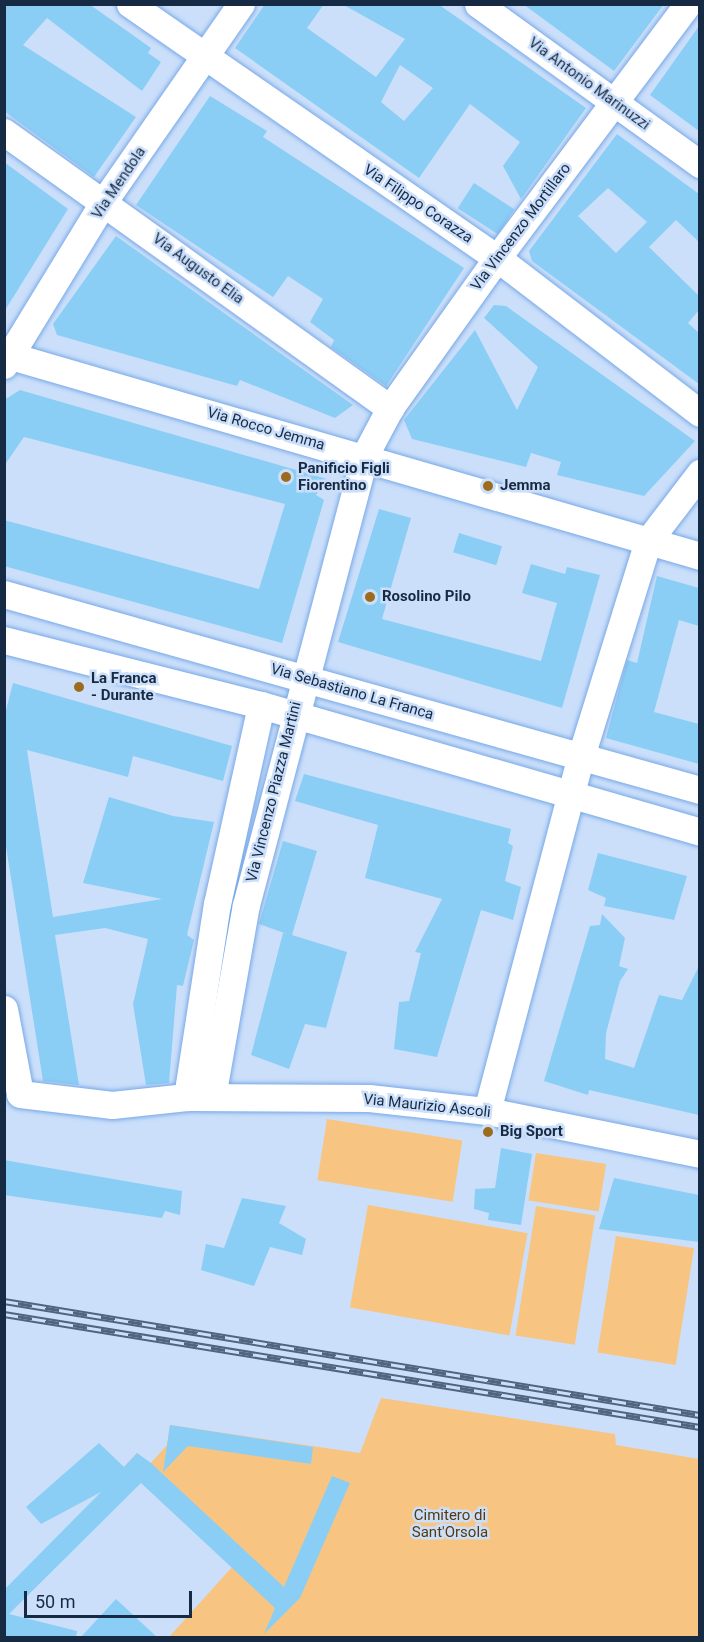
<!DOCTYPE html>
<html>
<head>
<meta charset="utf-8">
<style>
  body { margin:0 }
  #map { position:relative; width:704px; height:1642px; overflow:hidden; background:#cbdffa; font-family:Roboto,sans-serif }
  div>[style] { position:absolute }
  .green>* { inset:0; background:#f7c581; transform-origin:0 0 }
  .building>* { inset:0; background:#8bcef5; transform-origin:0 0 }
  .roads { filter:drop-shadow(0 0 2px #78a9e8) drop-shadow(0 0 2px #78a9e8) }
  .minor>* { height:27px; margin:-13.5px; padding:0 13.5px; transform-origin:13.5px; border-radius:13.5px; background:#fff }
  .rail>* { height:7px; margin-top:-3.5px; transform-origin:0; background:repeating-linear-gradient(90deg,#cbdffa 0 14px,#50647e 0 28px); box-sizing:border-box; border-block:2px solid #50647e }
  .dots>* { width:16px; height:16px; translate:-50% -50%; box-sizing:border-box; border:3px solid #cbdffa; border-radius:50% }
  span { translate:-50% -50%; white-space:nowrap; text-align:center; line-height:1.15; -webkit-text-stroke:5px #cbdffa; paint-order:stroke }
  .street-label { font-size:15px; color:#172a44 }
  .poi-label { font-size:15px; color:#172a44; font-weight:700 }
  .left { translate:0 -50%; text-align:left }
  .park-label { font-size:15px; color:#563a0d }
  .frame { position:absolute; inset:0; border:6px solid #172a44; pointer-events:none }
  .scale { position:absolute; left:24px; top:1591px; width:168px; height:27px; box-sizing:border-box; border:3px solid #172a44; border-top:0; padding-left:8px; font-size:18px; line-height:21px; white-space:nowrap; color:#172a44; -webkit-text-stroke:4px #cbdffa; paint-order:stroke }
</style>
</head>
<body>
<div id="map">
  <div class="green">
    <div style="left:327px;top:1119px;width:137px;height:62px;rotate:9deg"></div>
    <div style="left:536px;top:1153px;width:71px;height:48px;rotate:9deg"></div>
    <div style="left:368px;top:1205px;width:162px;height:104px;rotate:10deg"></div>
    <div style="left:536px;top:1206px;width:60px;height:131px;rotate:9deg"></div>
    <div style="left:616px;top:1236px;width:79px;height:118px;rotate:9deg"></div>
    <div style="clip-path:polygon(381px 1398px,615px 1434px,616px 1445px,699px 1459px,699px 1637px,169px 1637px,232px 1567px,124px 1467px,137px 1453px,150px 1464px,167px 1445px,170px 1425px,360px 1453px)"></div>
  </div>
  <div class="building">
    <div style="clip-path:polygon(4px 4px,89px 4px,151px 48px,148px 53px,161px 62px,142px 91px,47px 18px,23px 45px,136px 117px,94px 177px,4px 111px)"></div>
    <div style="clip-path:polygon(evenodd,265px 4px,324px 4px,307px 28px,376px 77px,405px 39px,342px 4px,438px 4px,586px 108px,521px 199px,503px 166px,520px 142px,470px 104px,419px 178px,235px 48px,265px 4px,400px 65px,433px 88px,404px 121px,381px 102px,400px 65px)"></div>
    <div style="clip-path:polygon(523px 4px,664px 4px,614px 71px)"></div>
    <div style="clip-path:polygon(699px 26px,699px 131px,650px 95px)"></div>
    <div style="clip-path:polygon(210px 96px,267px 131px,263px 137px,464px 268px,386px 386px,331px 347px,334px 340px,310px 322px,323px 299px,288px 276px,273px 297px,136px 205px)"></div>
    <div style="clip-path:polygon(evenodd,617px 134px,699px 194px,699px 242px,676px 220px,649px 247px,699px 296px,699px 310px,688px 323px,699px 333px,699px 384px,532px 261px,529px 251px,617px 134px,608px 188px,647px 222px,616px 253px,578px 216px,608px 188px)"></div>
    <div style="clip-path:polygon(4px 162px,68px 209px,4px 312px)"></div>
    <div style="left:474px;top:183px;width:48px;height:30px;rotate:33deg"></div>
    <div style="clip-path:polygon(116px 236px,196px 293px,353px 405px,335px 418px,240px 380px,237px 386px,57px 335px,53px 324px)"></div>
    <div style="clip-path:polygon(494px 305px,506px 306px,695px 441px,644px 496px,557px 475px,561px 462px,531px 453px,526px 467px,412px 439px,404px 420px,475px 330px,517px 410px,538px 367px,484px 318px)"></div>
    <div style="clip-path:polygon(20px 390px,327px 479px,316px 495px,324px 500px,282px 643px,4px 566px,4px 520px,259px 589px,285px 504px,24px 437px,4px 466px,4px 400px)"></div>
    <div style="clip-path:polygon(379px 509px,411px 518px,382px 619px,541px 661px,557px 603px,522px 593px,531px 564px,565px 574px,567px 567px,600px 575px,562px 708px,338px 642px)"></div>
    <div style="left:459px;top:533px;width:45px;height:20px;rotate:17deg"></div>
    <div style="clip-path:polygon(657px 576px,699px 588px,699px 626px,679px 620px,654px 712px,699px 724px,699px 764px,606px 738px,627px 660px,637px 663px)"></div>
    <div style="clip-path:polygon(13px 683px,232px 746px,223px 781px,133px 756px,128px 777px,27px 750px,53px 917px,162px 899px,83px 883px,109px 797px,173px 816px,214px 822px,187px 935px,194px 940px,183px 986px,177px 985px,169px 1083px,146px 1085px,133px 1004px,148px 939px,105px 928px,55px 935px,79px 1085px,43px 1081px,4px 834px,4px 718px)"></div>
    <div style="clip-path:polygon(304px 774px,511px 829px,508px 843px,513px 846px,505px 881px,521px 887px,513px 920px,481px 910px,437px 1057px,394px 1049px,399px 1002px,409px 1001px,421px 953px,415px 952px,442px 899px,365px 878px,378px 825px,295px 801px)"></div>
    <div style="clip-path:polygon(283px 841px,317px 851px,292px 935px,347px 952px,326px 1028px,305px 1024px,289px 1069px,251px 1055px,283px 933px,287px 934px,259px 924px)"></div>
    <div style="clip-path:polygon(598px 853px,687px 876px,674px 920px,604px 906px,606px 898px,588px 890px)"></div>
    <div style="clip-path:polygon(602px 914px,625px 938px,619px 966px,628px 969px,620px 981px,606px 1033px,605px 1059px,634px 1068px,659px 995px,682px 1000px,699px 966px,699px 1115px,589px 1090px,588px 1095px,544px 1081px,590px 926px,600px 925px)"></div>
    <div style="clip-path:polygon(501px 1148px,532px 1154px,521px 1225px,488px 1220px,489px 1213px,474px 1209px,475px 1189px,495px 1188px)"></div>
    <div style="clip-path:polygon(4px 1160px,182px 1191px,180px 1215px,165px 1211px,162px 1218px,4px 1195px)"></div>
    <div style="clip-path:polygon(614px 1178px,699px 1195px,699px 1242px,599px 1229px)"></div>
    <div style="clip-path:polygon(242px 1198px,286px 1206px,279px 1223px,306px 1239px,302px 1255px,270px 1247px,254px 1286px,201px 1270px,206px 1244px,224px 1248px)"></div>
    <div style="clip-path:polygon(170px 1425px,313px 1447px,311px 1464px,188px 1446px,163px 1472px)"></div>
    <div style="clip-path:polygon(99px 1443px,124px 1467px,137px 1453px,151px 1463px,284px 1587px,332px 1476px,350px 1483px,300px 1598px,264px 1634px,275px 1608px,141px 1483px,9px 1614px,77px 1631px,76px 1638px,4px 1638px,4px 1590px,101px 1492px,41px 1524px,26px 1507px)"></div>
    <div style="clip-path:polygon(116px 1599px,158px 1638px,80px 1638px)"></div>
  </div>
  <div class="roads">
    <div class="minor">
      <div style="left:130px;top:4px;width:456px;rotate:34.7deg"></div>
      <div style="left:505px;top:264px;width:245px;rotate:37.4deg"></div>
      <div style="left:478px;top:4px;width:274px;rotate:35.8deg"></div>
      <div style="left:4px;top:132px;width:475px;rotate:35.6deg"></div>
      <div style="left:4px;top:354px;width:725px;rotate:16.18deg"></div>
      <div style="left:4px;top:365px;width:192px;rotate:-58.6deg"></div>
      <div style="left:104px;top:201px;width:240px;rotate:-55.2deg"></div>
      <div style="left:4px;top:594px;width:723px;rotate:15.73deg"></div>
      <div style="left:4px;top:640px;width:265px;rotate:14.2deg"></div>
      <div style="left:261px;top:705px;width:457px;rotate:16.1deg"></div>
      <div style="left:4px;top:1009px;width:86px;rotate:79.3deg"></div>
      <div style="left:20px;top:1094px;width:93px;rotate:6.8deg"></div>
      <div style="left:112px;top:1105px;width:75px;rotate:-6.1deg"></div>
      <div style="left:187px;top:1097px;width:182px;rotate:0.3deg"></div>
      <div style="left:369px;top:1098px;width:119px;rotate:6.3deg"></div>
      <div style="left:487px;top:1111px;width:217px;rotate:11.4deg"></div>
      <div style="left:187px;top:1097px;width:195px;rotate:-81.2deg"></div>
      <div style="left:217px;top:904px;width:204px;rotate:-77.5deg"></div>
      <div style="left:212px;top:1097px;width:195px;rotate:-80deg"></div>
      <div style="left:246px;top:905px;width:463px;rotate:-75.2deg"></div>
      <div style="left:364px;top:457px;width:55px;rotate:-62deg"></div>
      <div style="left:390px;top:408px;width:184px;rotate:-54.5deg"></div>
      <div style="left:497px;top:258px;width:318px;rotate:-53.1deg"></div>
      <div style="left:487px;top:1111px;width:367px;rotate:-75.2deg"></div>
      <div style="left:581px;top:756px;width:225px;rotate:-72.7deg"></div>
      <div style="left:648px;top:541px;width:86px;rotate:-52.6deg"></div>
    </div>
  </div>
  <div class="rail">
    <div style="left:4px;top:1301px;width:705px;rotate:9.3deg"></div>
    <div style="left:4px;top:1314px;width:705px;rotate:9.22deg"></div>
  </div>
  <div class="dots">
    <div style="left:286px;top:477px;background:#9c6c1e"></div>
    <div style="left:488px;top:486px;background:#9c6c1e"></div>
    <div style="left:370px;top:597px;background:#9c6c1e"></div>
    <div style="left:79px;top:687px;background:#9c6c1e"></div>
    <div style="left:488px;top:1132px;background:#9c6c1e"></div>
  </div>
  <div class="street-label">
    <span style="left:589px;top:84px;rotate:36deg">Via Antonio Marinuzzi</span>
    <span style="left:119px;top:183px;rotate:-56deg">Via Mendola</span>
    <span style="left:418px;top:204px;rotate:34deg">Via Filippo Corazza</span>
    <span style="left:521px;top:227px;rotate:-53deg">Via Vincenzo Mortillaro</span>
    <span style="left:198px;top:269px;rotate:36deg">Via Augusto Elia</span>
    <span style="left:266px;top:429px;rotate:16deg">Via Rocco Jemma</span>
    <span style="left:352px;top:692px;rotate:16deg">Via Sebastiano La Franca</span>
    <span style="left:274px;top:792px;rotate:-76deg">Via Vincenzo Piazza Martini</span>
    <span style="left:427px;top:1106px;rotate:6deg">Via Maurizio Ascoli</span>
  </div>
  <div class="poi-label">
    <span class="left" style="left:298px;top:477px">Panificio Figli<br>Fiorentino</span>
    <span class="left" style="left:500px;top:486px">Jemma</span>
    <span class="left" style="left:382px;top:597px">Rosolino Pilo</span>
    <span class="left" style="left:91px;top:687px">La Franca<br>- Durante</span>
    <span class="left" style="left:500px;top:1132px">Big Sport</span>
  </div>
  <div class="park-label">
    <span style="left:450px;top:1524px">Cimitero di<br>Sant'Orsola</span>
  </div>
  <div class="frame"></div>
  <div class="scale">50 m</div>
</div>
</body>
</html>
